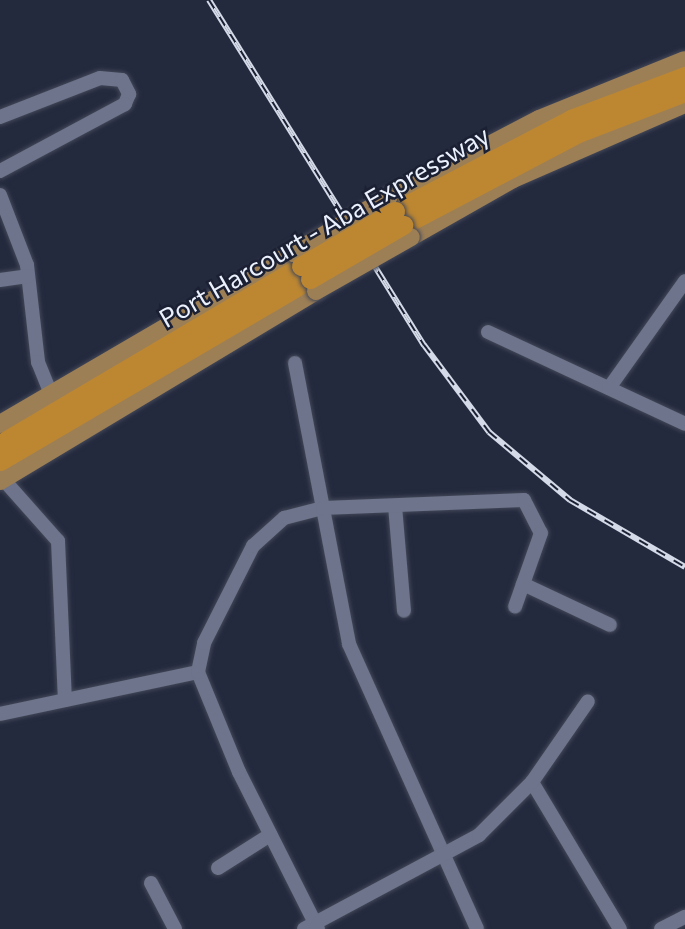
<!DOCTYPE html>
<html>
<head>
<meta charset="utf-8">
<style>
  body { margin:0 }
  #map { position:relative; width:685px; height:929px; overflow:hidden; background:#242a3e; font-family:Commissioner,sans-serif }
  div>[style] { position:absolute }
  .roads { filter:drop-shadow(0 0 2px #434858) drop-shadow(0 0 2px #434858) }
  .minor>* { height:14px; margin:-7px; padding:0 7px; transform-origin:7px; border-radius:7px; background:#6d748b }
  .major>* { height:18px; margin:-9px; padding:0 9px; transform-origin:9px; border-radius:9px; background:#9d7f56 }
  .highway>* { height:19px; margin:-9.5px; padding:0 9.5px; transform-origin:9.5px; border-radius:9.5px; background:#bd8732 }
  .rail>* { height:6px; margin-top:-3px; transform-origin:0; background:repeating-linear-gradient(90deg,#1b2033 0 10px,#d4dae7 0 20px); box-sizing:border-box; border-block:2px solid #d4dae7 }
  .bridges { filter:drop-shadow(0 0 2px #434858) drop-shadow(0 0 2px #434858) }
  .major-bridge>* { height:18px; margin:-9px; padding:0 9px; transform-origin:9px; border-radius:9px; background:#9d7f56 }
  .highway-bridge>* { height:19px; margin:-9.5px; padding:0 9.5px; transform-origin:9.5px; border-radius:9.5px; background:#bd8732 }
  span { translate:-50% -50%; white-space:nowrap; text-align:center; line-height:1.15; -webkit-text-stroke:5px #1b2033; paint-order:stroke }
  .street-label { font-size:26px; color:#ecf1fe }
</style>
</head>
<body>
<div id="map">
  <div class="roads">
    <div class="minor">
      <div style="left:0;top:117px;width:107px;rotate:-21.3deg"></div>
      <div style="left:100px;top:78px;width:22px;rotate:5deg"></div>
      <div style="left:122px;top:80px;width:16px;rotate:63deg"></div>
      <div style="left:129px;top:94px;width:11px;rotate:112deg"></div>
      <div style="left:125px;top:104px;width:142px;rotate:151.8deg"></div>
      <div style="left:0;top:195px;width:75px;rotate:68.9deg"></div>
      <div style="left:27px;top:265px;width:98px;rotate:83.5deg"></div>
      <div style="left:38px;top:362px;width:35px;rotate:68deg"></div>
      <div style="left:0;top:280px;width:28px;rotate:-8deg"></div>
      <div style="left:488px;top:332px;width:217px;rotate:25deg"></div>
      <div style="left:295px;top:363px;width:286px;rotate:79.1deg"></div>
      <div style="left:349px;top:644px;width:312px;rotate:65.8deg"></div>
      <div style="left:609px;top:388px;width:131px;rotate:-54.6deg"></div>
      <div style="left:3px;top:479px;width:83px;rotate:48.4deg"></div>
      <div style="left:58px;top:541px;width:159px;rotate:87.5deg"></div>
      <div style="left:395px;top:506px;width:105px;rotate:85.1deg"></div>
      <div style="left:523px;top:584px;width:96px;rotate:25.2deg"></div>
      <div style="left:0;top:714px;width:202px;rotate:-12deg"></div>
      <div style="left:532px;top:782px;width:171px;rotate:59.1deg"></div>
      <div style="left:218px;top:868px;width:62px;rotate:-32.4deg"></div>
      <div style="left:151px;top:883px;width:52px;rotate:62.4deg"></div>
      <div style="left:304px;top:929px;width:199px;rotate:-28.2deg"></div>
      <div style="left:479px;top:835px;width:75px;rotate:-45deg"></div>
      <div style="left:532px;top:782px;width:98px;rotate:-55.3deg"></div>
      <div style="left:318px;top:929px;width:176px;rotate:-116.7deg"></div>
      <div style="left:239px;top:772px;width:108px;rotate:-112.3deg"></div>
      <div style="left:198px;top:672px;width:30px;rotate:-78deg"></div>
      <div style="left:204px;top:643px;width:109px;rotate:-63.2deg"></div>
      <div style="left:253px;top:546px;width:42px;rotate:-42.1deg"></div>
      <div style="left:284px;top:518px;width:40px;rotate:-14.4deg"></div>
      <div style="left:323px;top:508px;width:201px;rotate:-2.3deg"></div>
      <div style="left:524px;top:500px;width:37px;rotate:63deg"></div>
      <div style="left:541px;top:533px;width:78px;rotate:109.4deg"></div>
      <div style="left:661px;top:929px;width:27px;rotate:-27deg"></div>
    </div>
    <div class="major">
      <div style="left:388px;top:198px;width:170px;rotate:-27.6deg"></div>
      <div style="left:539px;top:119px;width:157px;rotate:-22deg"></div>
      <div style="left:411px;top:237px;width:117px;rotate:-29.6deg"></div>
      <div style="left:513px;top:179px;width:188px;rotate:-23.6deg"></div>
      <div style="left:0;top:424px;width:339px;rotate:-30.3deg"></div>
      <div style="left:0;top:481px;width:369px;rotate:-31deg"></div>
    </div>
    <div class="highway">
      <div style="left:395px;top:211px;width:199px;rotate:-27.6deg"></div>
      <div style="left:571px;top:119px;width:122px;rotate:-20.7deg"></div>
      <div style="left:403px;top:225px;width:195px;rotate:-27.7deg"></div>
      <div style="left:576px;top:134px;width:117px;rotate:-21.1deg"></div>
      <div style="left:0;top:444px;width:350px;rotate:-30.6deg"></div>
      <div style="left:0;top:461px;width:359px;rotate:-30.4deg"></div>
    </div>
  </div>
  <div class="rail">
    <div style="left:209px;top:0;width:407px;rotate:58.1deg"></div>
    <div style="left:424px;top:345px;width:109px;rotate:53.2deg"></div>
    <div style="left:489px;top:432px;width:106px;rotate:40deg"></div>
    <div style="left:570px;top:500px;width:133px;rotate:30.2deg"></div>
  </div>
  <div class="bridges">
    <div class="major-bridge">
      <div style="left:293px;top:253px;width:110px;rotate:-30.1deg"></div>
      <div style="left:316px;top:291px;width:109px;rotate:-29.6deg"></div>
    </div>
    <div class="highway-bridge">
      <div style="left:301px;top:266px;width:109px;rotate:-30.3deg"></div>
      <div style="left:310px;top:279px;width:108px;rotate:-30.1deg"></div>
    </div>
  </div>
  <div class="street-label">
    <span style="left:324px;top:226px;rotate:-30deg">Port Harcourt - Aba Expressway</span>
  </div>
</div>
</body>
</html>
